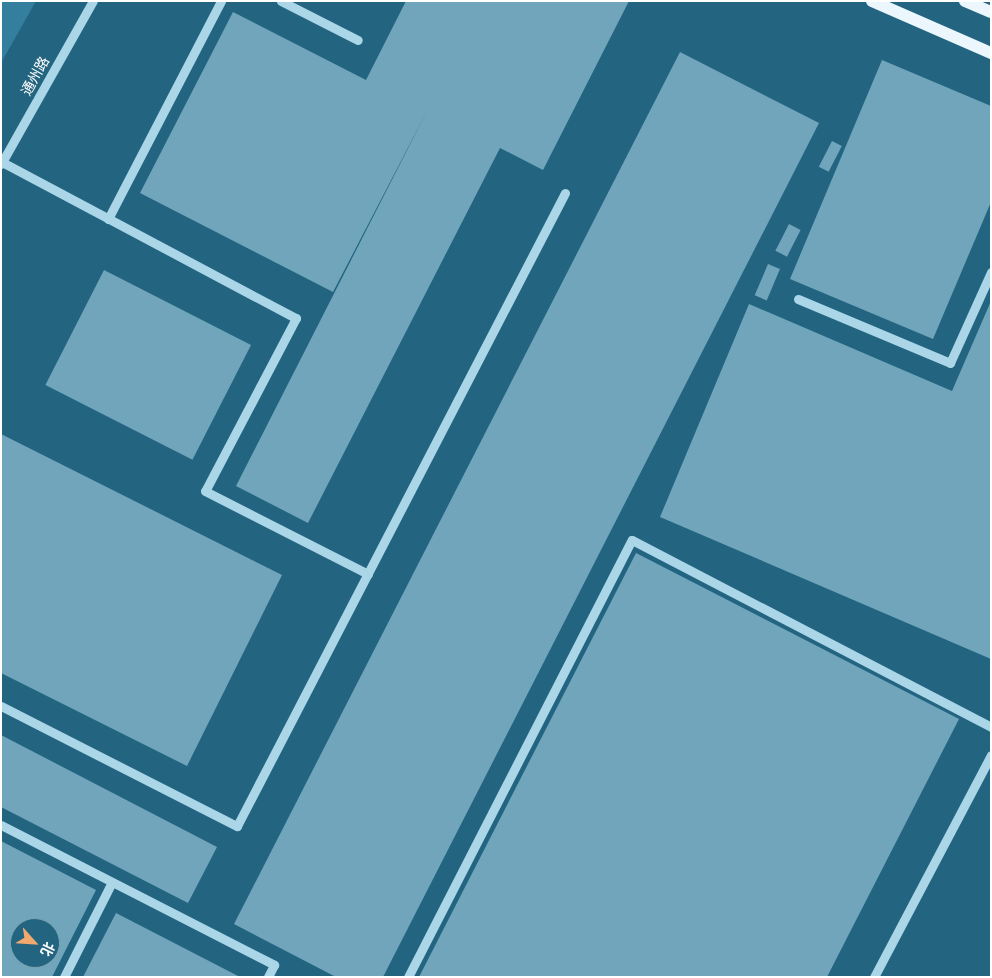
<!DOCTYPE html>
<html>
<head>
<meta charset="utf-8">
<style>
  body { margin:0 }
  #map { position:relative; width:992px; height:978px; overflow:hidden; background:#236581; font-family:"Noto Sans","Noto Sans SC",sans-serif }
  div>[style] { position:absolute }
  .green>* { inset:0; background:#337f9d }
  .building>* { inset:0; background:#70a5bb; transform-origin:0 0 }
  .minor>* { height:9px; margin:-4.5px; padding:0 4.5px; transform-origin:4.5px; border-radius:4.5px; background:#aad6e7 }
  .major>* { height:12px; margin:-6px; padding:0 6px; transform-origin:6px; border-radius:6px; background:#ecf7fd }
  span { translate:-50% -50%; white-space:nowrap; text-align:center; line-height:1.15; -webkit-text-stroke:5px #236581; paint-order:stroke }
  .street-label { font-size:14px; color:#fff }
  .frame { position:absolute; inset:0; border:2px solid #fff; pointer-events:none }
  .north { position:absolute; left:10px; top:918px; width:50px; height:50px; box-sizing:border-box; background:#236581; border:1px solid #7ba3b3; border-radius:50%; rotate:116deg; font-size:14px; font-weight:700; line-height:20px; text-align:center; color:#fff }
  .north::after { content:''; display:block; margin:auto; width:18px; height:22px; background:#f2a96d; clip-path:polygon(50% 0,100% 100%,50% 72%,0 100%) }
</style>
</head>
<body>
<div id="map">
  <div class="green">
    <div style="clip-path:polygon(1px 1px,36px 1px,1px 63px)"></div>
  </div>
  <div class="building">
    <div style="clip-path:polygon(406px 1px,629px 1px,543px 170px,500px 148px,308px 523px,236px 486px,427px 111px,333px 292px,140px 193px,233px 12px,366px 80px)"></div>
    <div style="clip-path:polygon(680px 52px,819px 123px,383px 977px,336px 977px,234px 924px)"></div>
    <div style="clip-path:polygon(882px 60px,991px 106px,991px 202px,933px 339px,790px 279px)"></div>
    <div style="left:832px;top:141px;width:11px;height:29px;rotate:27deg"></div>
    <div style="left:789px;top:224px;width:13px;height:30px;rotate:27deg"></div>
    <div style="left:768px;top:264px;width:13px;height:34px;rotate:23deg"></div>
    <div style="left:104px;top:270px;width:165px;height:129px;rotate:27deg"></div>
    <div style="clip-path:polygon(991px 301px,991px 659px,660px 517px,749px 304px,952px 391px)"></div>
    <div style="clip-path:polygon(1px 434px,282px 575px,187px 766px,1px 673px)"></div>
    <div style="clip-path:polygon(636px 553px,959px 719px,827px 977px,419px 977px)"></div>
    <div style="clip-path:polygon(1px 735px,217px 847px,188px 903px,1px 807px)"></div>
    <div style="clip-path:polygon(evenodd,1px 841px,96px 890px,52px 977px,1px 977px,1px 841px,20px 928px,50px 928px,50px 958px,20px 958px,20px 928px)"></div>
    <div style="clip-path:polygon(116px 913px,240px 977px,83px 977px)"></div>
  </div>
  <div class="minor">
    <div style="left:281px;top:1px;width:86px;rotate:26.9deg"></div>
    <div style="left:2px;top:162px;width:333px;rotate:28deg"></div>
    <div style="left:296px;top:318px;width:195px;rotate:117.7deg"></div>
    <div style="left:205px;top:491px;width:183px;rotate:27deg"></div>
    <div style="left:1px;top:164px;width:187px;rotate:-60.6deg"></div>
    <div style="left:108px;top:219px;width:246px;rotate:-62.6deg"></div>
    <div style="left:798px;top:299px;width:165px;rotate:22.8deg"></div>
    <div style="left:950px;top:363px;width:100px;rotate:-65.7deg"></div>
    <div style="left:1px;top:706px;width:265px;rotate:27deg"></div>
    <div style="left:237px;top:826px;width:713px;rotate:-62.61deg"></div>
    <div style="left:1px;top:825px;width:307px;rotate:27.1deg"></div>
    <div style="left:274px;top:965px;width:13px;rotate:117deg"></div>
    <div style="left:64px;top:977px;width:106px;rotate:-63.2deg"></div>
    <div style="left:408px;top:977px;width:491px;rotate:-62.9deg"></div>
    <div style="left:632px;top:540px;width:405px;rotate:27.5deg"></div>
    <div style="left:874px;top:977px;width:251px;rotate:-62.2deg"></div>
  </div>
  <div class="major">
    <div style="left:872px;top:1px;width:130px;rotate:23.6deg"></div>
    <div style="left:965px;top:1px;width:28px;rotate:23deg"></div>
  </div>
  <div class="street-label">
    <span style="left:35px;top:76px;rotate:-61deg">通州路</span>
  </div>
  <div class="frame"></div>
  <div class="north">北</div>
</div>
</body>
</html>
